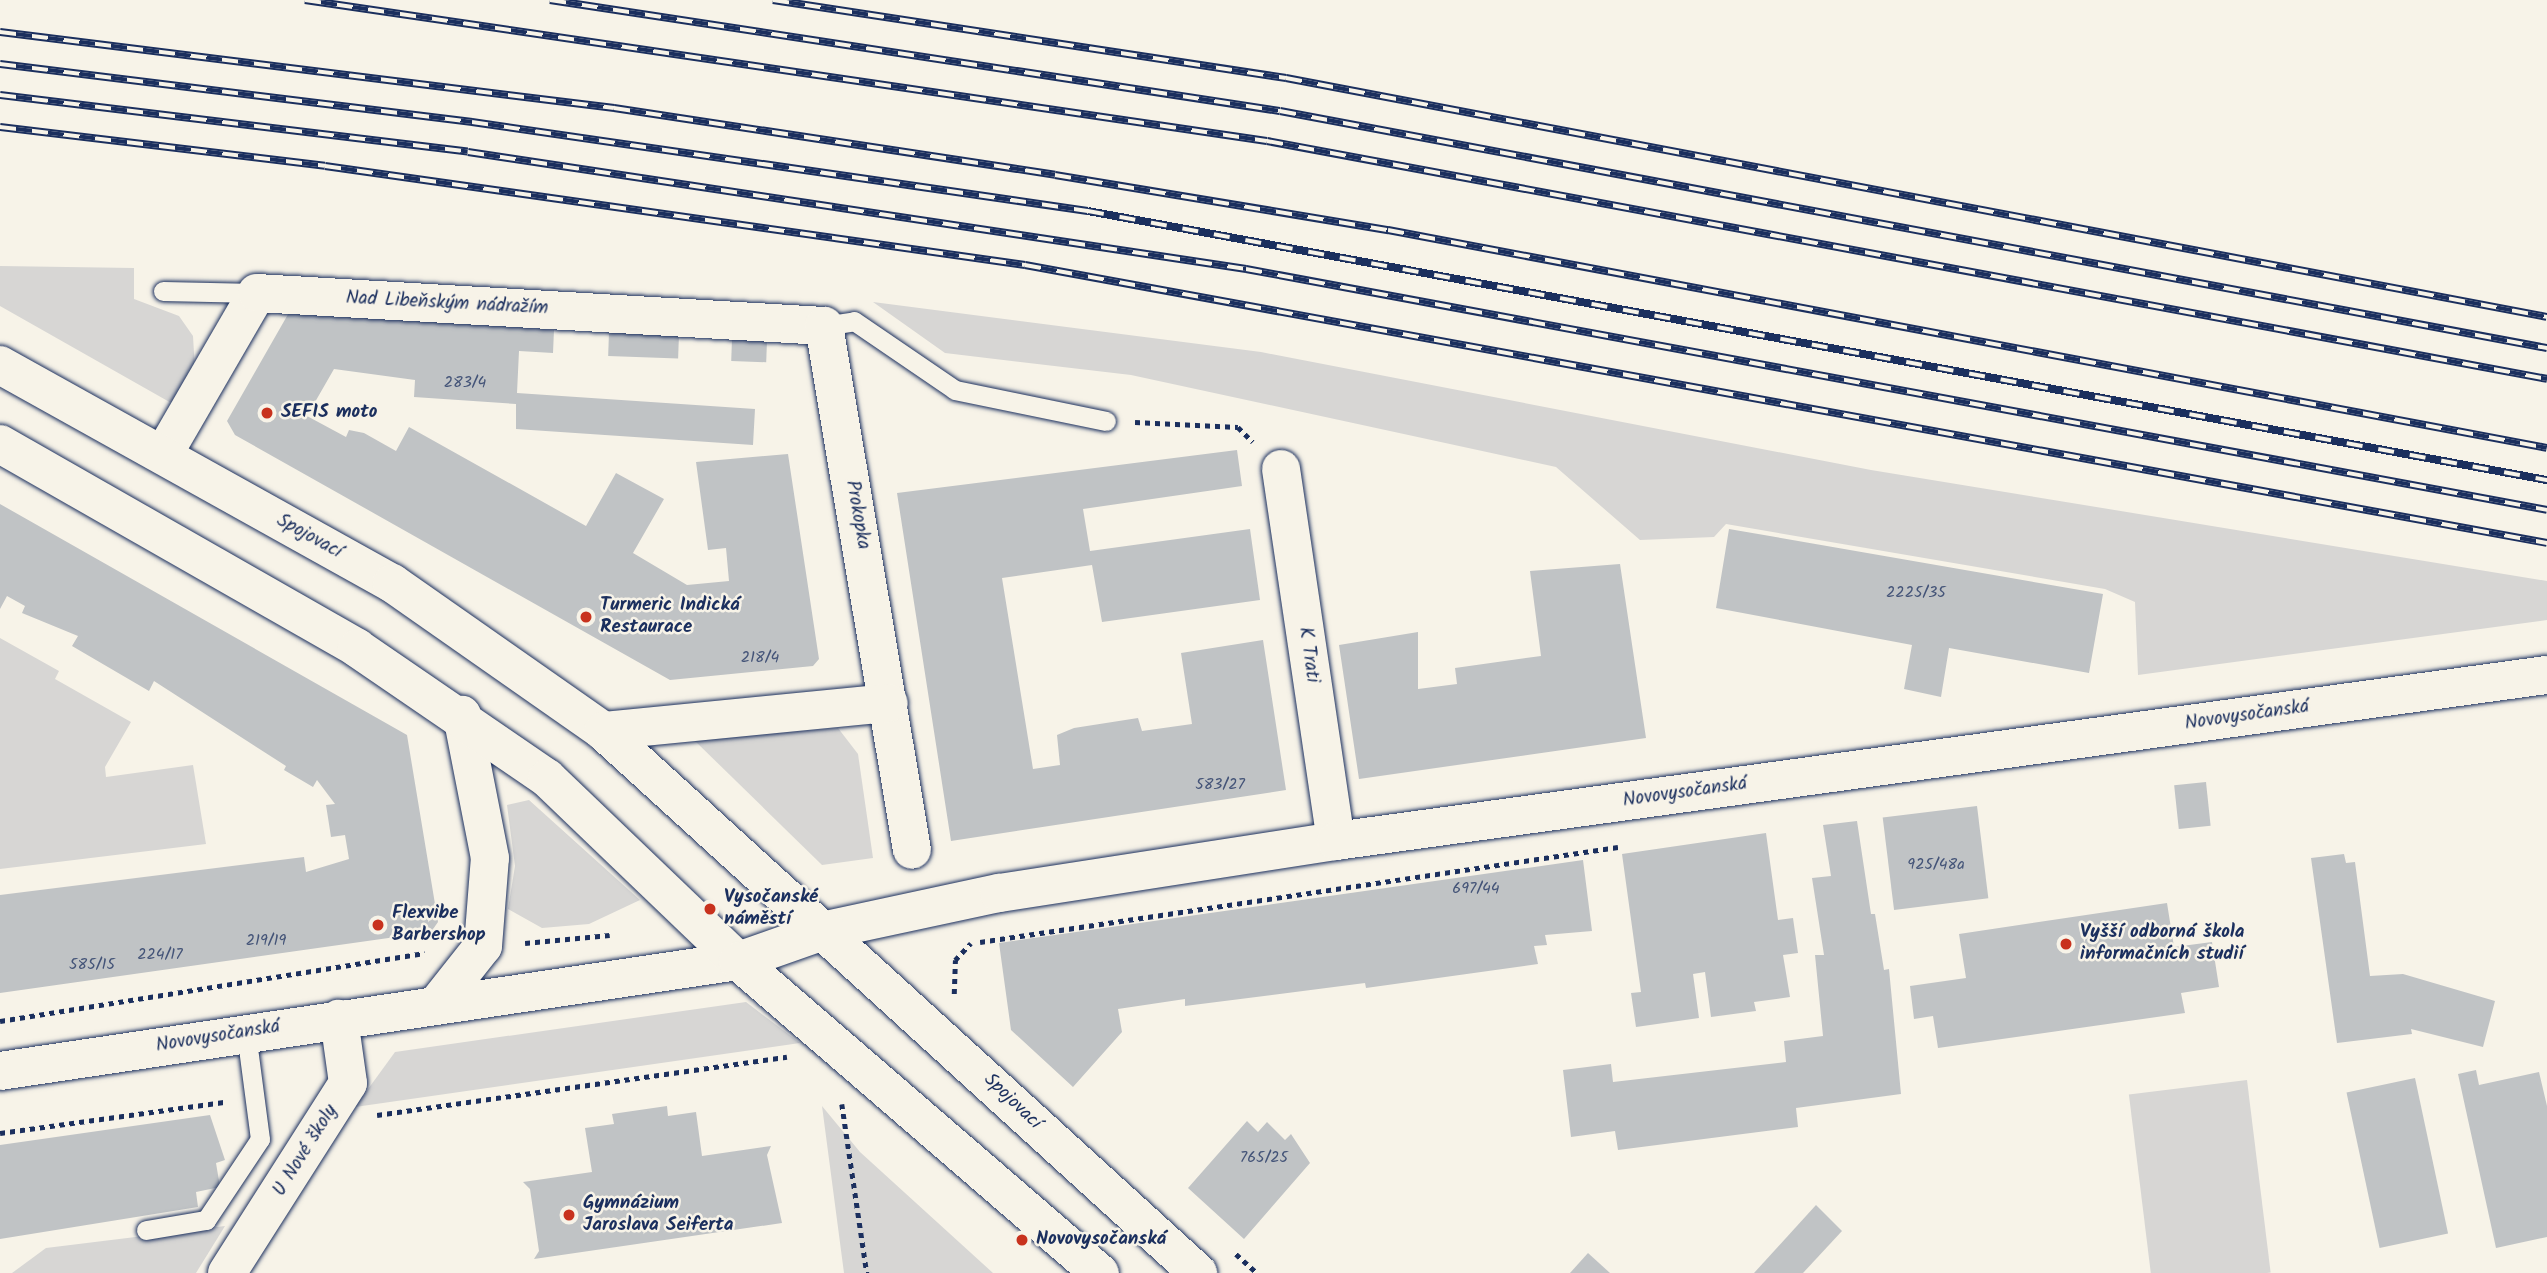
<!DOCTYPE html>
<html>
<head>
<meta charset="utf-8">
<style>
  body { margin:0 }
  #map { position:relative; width:2547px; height:1273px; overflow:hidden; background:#f7f3e8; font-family:Kalam,sans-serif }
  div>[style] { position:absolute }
  .green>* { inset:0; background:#d7d6d4; transform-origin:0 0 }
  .building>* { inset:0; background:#c0c3c5; transform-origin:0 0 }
  .path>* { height:4.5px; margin-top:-2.25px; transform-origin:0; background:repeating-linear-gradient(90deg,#1b2f5e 0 5px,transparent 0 10px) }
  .roads { filter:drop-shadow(0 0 2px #1b2f5e) drop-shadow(0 0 2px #1b2f5e) }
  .lane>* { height:19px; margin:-9.5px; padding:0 9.5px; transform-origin:9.5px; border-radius:9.5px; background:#f7f3e8 }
  .street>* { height:38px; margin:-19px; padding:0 19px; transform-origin:19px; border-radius:19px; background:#f7f3e8 }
  .secondary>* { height:38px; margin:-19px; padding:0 19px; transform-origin:19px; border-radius:19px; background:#f7f3e8 }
  .primary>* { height:38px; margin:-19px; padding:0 19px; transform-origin:19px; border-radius:19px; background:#f7f3e8 }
  .rail>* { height:8px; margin-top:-4px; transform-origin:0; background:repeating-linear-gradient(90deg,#f7f3e8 0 16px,#1b2f5e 0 32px); box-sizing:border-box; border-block:2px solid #1b2f5e }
  .dots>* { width:19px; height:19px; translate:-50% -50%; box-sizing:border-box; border:4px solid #f7f3e8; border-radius:50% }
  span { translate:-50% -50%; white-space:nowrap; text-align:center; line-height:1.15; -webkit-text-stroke:5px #f7f3e8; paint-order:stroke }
  .number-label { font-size:16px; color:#445478 }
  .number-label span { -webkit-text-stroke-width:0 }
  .street-label { font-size:19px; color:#1b2f5e }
  .poi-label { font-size:19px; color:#1b2f5e; font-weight:700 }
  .left { translate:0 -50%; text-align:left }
</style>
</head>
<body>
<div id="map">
  <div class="green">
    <div style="clip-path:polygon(0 266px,134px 268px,134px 299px,179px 316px,193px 336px,195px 370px,173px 404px,0 306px)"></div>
    <div style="clip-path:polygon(873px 302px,1261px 352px,1871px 470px,2547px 581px,2547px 620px,2138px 675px,2135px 602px,2105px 589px,1726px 524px,1714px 537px,1640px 540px,1556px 467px,1131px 375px,945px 353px)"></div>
    <div style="clip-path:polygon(0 638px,59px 671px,55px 679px,131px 722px,105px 767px,106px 777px,193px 765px,206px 844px,0 869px)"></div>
    <div style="clip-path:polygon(838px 728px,858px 754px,873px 858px,822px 865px,694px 740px)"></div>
    <div style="clip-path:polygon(529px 800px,640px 900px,589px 924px,542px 928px,508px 909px,515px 866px,507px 805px)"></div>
    <div style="clip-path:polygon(746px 1002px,800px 1043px,355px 1107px,395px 1052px)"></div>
    <div style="left:2247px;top:1080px;width:194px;height:119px;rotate:83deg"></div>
    <div style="clip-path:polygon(822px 1106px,860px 1152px,993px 1273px,844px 1273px)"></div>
    <div style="clip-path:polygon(225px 1226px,196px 1273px,12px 1273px,46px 1248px)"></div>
  </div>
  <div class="building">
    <div style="clip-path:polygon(291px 309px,554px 330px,553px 353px,519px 351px,517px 393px,755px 409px,753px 445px,516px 429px,516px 404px,414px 397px,415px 380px,334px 369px,307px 416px,346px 437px,349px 430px,364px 433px,396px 451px,409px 427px,586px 526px,616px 473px,664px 499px,633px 553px,687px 585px,729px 581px,726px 548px,708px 550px,696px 462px,788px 454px,819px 659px,813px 666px,670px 680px,235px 435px,227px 421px)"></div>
    <div style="left:609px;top:332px;width:70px;height:24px;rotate:2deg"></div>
    <div style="left:732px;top:339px;width:35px;height:22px;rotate:2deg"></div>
    <div style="clip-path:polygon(1237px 450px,1242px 486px,1083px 509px,1090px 551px,1250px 529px,1260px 600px,1102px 622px,1092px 565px,1002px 578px,1033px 769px,1060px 765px,1057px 735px,1074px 728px,1138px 718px,1142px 731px,1192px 724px,1181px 653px,1263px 640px,1286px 790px,951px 841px,897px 493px)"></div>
    <div style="clip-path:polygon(0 504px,407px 735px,438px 922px,431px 932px,0 993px,0 895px,304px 857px,306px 872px,349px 859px,345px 835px,331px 837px,326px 805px,335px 804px,317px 780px,313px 787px,284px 770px,286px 766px,154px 681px,149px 691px,72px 646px,78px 636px,22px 613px,25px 606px,7px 596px,0 609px)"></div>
    <div style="clip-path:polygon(1729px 529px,2103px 594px,2089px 673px,1949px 648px,1941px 697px,1904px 689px,1912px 645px,1716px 608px)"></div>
    <div style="clip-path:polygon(1620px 564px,1646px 738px,1359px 779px,1339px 645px,1418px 632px,1418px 689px,1457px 684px,1455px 668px,1541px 656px,1530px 571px)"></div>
    <div style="left:2206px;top:782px;width:44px;height:32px;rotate:84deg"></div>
    <div style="left:1977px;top:806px;width:93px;height:95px;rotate:83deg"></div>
    <div style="clip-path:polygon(1857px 821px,1871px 914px,1875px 914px,1884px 970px,1889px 969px,1901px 1094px,1796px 1108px,1798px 1127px,1618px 1150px,1615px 1131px,1571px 1137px,1563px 1070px,1611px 1064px,1613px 1082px,1786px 1062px,1784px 1041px,1823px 1036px,1815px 955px,1824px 955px,1812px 878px,1831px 876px,1823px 825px)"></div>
    <div style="clip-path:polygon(1766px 833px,1778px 920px,1793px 918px,1798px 953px,1783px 955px,1790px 997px,1754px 1002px,1756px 1011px,1711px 1017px,1705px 972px,1693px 974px,1699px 1018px,1636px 1027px,1631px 993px,1641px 992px,1622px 854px)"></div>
    <div style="clip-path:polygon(2344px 854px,2346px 863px,2355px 862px,2370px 976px,2403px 974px,2495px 1001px,2483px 1047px,2411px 1029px,2412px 1034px,2337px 1043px,2311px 858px)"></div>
    <div style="clip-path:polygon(1583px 860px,1592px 931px,1545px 935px,1547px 945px,1534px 946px,1538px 964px,1366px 988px,1365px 983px,1185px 1006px,1185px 999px,1118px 1009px,1122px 1032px,1073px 1087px,1011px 1030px,999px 943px)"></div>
    <div style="clip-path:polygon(2167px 903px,2174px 947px,2212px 942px,2219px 987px,2181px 993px,2185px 1013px,1938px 1048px,1933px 1016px,1914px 1019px,1910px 986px,1966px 978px,1959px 934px)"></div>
    <div style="clip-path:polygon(2476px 1070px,2479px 1085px,2539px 1072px,2547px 1106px,2547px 1237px,2496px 1248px,2458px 1074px)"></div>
    <div style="left:2415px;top:1078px;width:159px;height:70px;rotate:78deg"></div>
    <div style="clip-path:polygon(667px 1106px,668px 1116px,696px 1112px,702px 1156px,771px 1146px,767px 1155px,782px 1223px,534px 1259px,539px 1251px,530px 1189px,523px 1182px,592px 1172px,585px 1128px,614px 1124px,612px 1114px)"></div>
    <div style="clip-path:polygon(210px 1115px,225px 1160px,216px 1163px,220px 1187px,196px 1192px,198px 1207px,0 1239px,0 1145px)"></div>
    <div style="clip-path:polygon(1247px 1121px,1258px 1132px,1267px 1122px,1285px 1140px,1291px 1134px,1310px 1163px,1244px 1239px,1188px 1188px)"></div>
    <div style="clip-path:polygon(1816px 1205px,1842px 1231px,1803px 1273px,1754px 1273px)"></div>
    <div style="clip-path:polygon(1588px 1253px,1610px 1273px,1570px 1273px)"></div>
  </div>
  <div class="path">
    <div style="left:1135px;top:422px;width:103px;rotate:2.8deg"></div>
    <div style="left:1238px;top:427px;width:21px;rotate:45deg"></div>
    <div style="left:980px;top:942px;width:645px;rotate:-8.47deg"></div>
    <div style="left:525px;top:943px;width:85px;rotate:-5.4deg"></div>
    <div style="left:954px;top:994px;width:34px;rotate:-88deg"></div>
    <div style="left:955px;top:960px;width:23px;rotate:-47deg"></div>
    <div style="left:0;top:1021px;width:430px;rotate:-9.1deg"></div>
    <div style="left:842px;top:1104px;width:171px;rotate:81.6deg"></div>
    <div style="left:377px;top:1115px;width:414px;rotate:-8.1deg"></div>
    <div style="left:0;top:1133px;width:226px;rotate:-7.9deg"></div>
    <div style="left:1236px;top:1254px;width:28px;rotate:42deg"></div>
  </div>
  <div class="roads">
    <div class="lane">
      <div style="left:163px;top:291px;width:94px;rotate:1.2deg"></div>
      <div style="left:824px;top:326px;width:30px;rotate:-9deg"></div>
      <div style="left:854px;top:321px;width:122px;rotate:34.3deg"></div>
      <div style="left:955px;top:390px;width:154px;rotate:11.6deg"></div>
      <div style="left:146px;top:1230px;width:61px;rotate:-9.5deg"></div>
      <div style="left:206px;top:1220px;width:97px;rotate:-56.3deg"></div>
      <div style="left:260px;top:1139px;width:107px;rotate:-97.5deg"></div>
    </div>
    <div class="street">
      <div style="left:163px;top:455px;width:187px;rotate:-59.9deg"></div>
      <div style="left:257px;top:293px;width:568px;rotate:3.33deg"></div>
      <div style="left:824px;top:326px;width:531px;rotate:80.47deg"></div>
      <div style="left:1281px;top:469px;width:376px;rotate:81.6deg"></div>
      <div style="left:603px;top:731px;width:287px;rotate:-5.6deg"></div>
      <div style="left:826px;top:930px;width:177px;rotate:-12.1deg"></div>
      <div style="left:999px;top:893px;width:341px;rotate:-8.8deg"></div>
      <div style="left:1336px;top:841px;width:1222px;rotate:-7.81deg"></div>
      <div style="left:227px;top:1273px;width:225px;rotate:-57.5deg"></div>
      <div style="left:348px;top:1083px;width:65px;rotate:-98deg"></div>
    </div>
    <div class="secondary">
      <div style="left:437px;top:1004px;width:74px;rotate:-51.6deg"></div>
      <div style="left:483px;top:946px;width:88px;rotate:-85.5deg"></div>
      <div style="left:490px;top:858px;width:146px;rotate:-101.1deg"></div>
      <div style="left:0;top:1071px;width:746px;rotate:-8.48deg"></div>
      <div style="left:738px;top:961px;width:93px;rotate:-19.4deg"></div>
    </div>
    <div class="primary">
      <div style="left:0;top:365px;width:449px;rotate:29.1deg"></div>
      <div style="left:392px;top:583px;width:258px;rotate:35deg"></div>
      <div style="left:603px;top:731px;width:805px;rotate:42.33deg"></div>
      <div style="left:0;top:444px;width:411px;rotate:29.7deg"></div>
      <div style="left:357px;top:648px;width:230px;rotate:34.4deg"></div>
      <div style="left:547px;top:778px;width:265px;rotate:43.8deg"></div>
      <div style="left:738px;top:961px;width:478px;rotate:40.8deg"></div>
    </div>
  </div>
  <div class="rail">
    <div style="left:305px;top:0;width:972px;rotate:8.34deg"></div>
    <div style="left:1267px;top:141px;width:1302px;rotate:10.53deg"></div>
    <div style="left:550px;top:0;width:738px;rotate:8.65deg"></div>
    <div style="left:1280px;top:111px;width:1289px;rotate:10.6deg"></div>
    <div style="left:773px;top:0;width:519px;rotate:8.65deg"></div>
    <div style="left:1286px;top:78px;width:1283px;rotate:10.73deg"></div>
    <div style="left:0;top:32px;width:619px;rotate:7.06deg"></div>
    <div style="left:614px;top:108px;width:446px;rotate:8.6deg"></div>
    <div style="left:1055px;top:175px;width:338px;rotate:9.4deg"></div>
    <div style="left:1388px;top:230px;width:1179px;rotate:10.65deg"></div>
    <div style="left:0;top:64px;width:476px;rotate:7deg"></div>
    <div style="left:472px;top:122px;width:622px;rotate:8.22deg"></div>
    <div style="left:1088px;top:211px;width:1484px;rotate:10.45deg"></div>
    <div style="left:0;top:95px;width:471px;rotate:6.9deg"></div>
    <div style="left:468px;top:152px;width:787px;rotate:8.55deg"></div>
    <div style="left:1246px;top:269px;width:1323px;rotate:10.49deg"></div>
    <div style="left:0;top:127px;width:327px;rotate:6.8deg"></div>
    <div style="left:325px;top:166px;width:707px;rotate:8.05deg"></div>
    <div style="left:1025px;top:265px;width:1547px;rotate:10.35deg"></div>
  </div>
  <div class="dots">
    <div style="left:267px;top:413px;background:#c8321e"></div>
    <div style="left:586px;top:617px;background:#c8321e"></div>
    <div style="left:710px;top:909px;background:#c8321e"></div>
    <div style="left:378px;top:925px;background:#c8321e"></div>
    <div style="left:2066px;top:944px;background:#c8321e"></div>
    <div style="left:569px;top:1215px;background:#c8321e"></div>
    <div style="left:1022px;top:1240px;background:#c8321e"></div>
  </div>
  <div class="number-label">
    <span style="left:465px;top:383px">283/4</span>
    <span style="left:1916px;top:593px">2225/35</span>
    <span style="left:760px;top:658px">218/4</span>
    <span style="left:1220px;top:785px">583/27</span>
    <span style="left:1936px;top:865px">925/48a</span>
    <span style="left:1476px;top:889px">697/44</span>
    <span style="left:266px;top:941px">219/19</span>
    <span style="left:160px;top:955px">224/17</span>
    <span style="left:92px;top:965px">585/15</span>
    <span style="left:1264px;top:1158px">765/25</span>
  </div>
  <div class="street-label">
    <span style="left:447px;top:304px;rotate:3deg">Nad Libeňským nádražím</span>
    <span style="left:857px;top:515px;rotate:80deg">Prokopka</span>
    <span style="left:309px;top:537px;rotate:29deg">Spojovací</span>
    <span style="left:1308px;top:655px;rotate:82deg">K Trati</span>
    <span style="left:2247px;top:716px;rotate:-8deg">Novovysočanská</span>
    <span style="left:1685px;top:793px;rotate:-8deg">Novovysočanská</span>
    <span style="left:218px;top:1037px;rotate:-9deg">Novovysočanská</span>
    <span style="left:1012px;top:1102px;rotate:44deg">Spojovací</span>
    <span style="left:306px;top:1151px;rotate:-58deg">U Nové školy</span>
  </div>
  <div class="poi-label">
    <span class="left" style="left:281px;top:413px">SEFIS moto</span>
    <span class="left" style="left:600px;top:617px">Turmeric Indická<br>Restaurace</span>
    <span class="left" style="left:724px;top:909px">Vysočanské<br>náměstí</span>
    <span class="left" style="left:392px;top:925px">Flexvibe<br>Barbershop</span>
    <span class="left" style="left:2080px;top:944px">Vyšší odborná škola<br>informačních studií</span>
    <span class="left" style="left:583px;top:1215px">Gymnázium<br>Jaroslava Seiferta</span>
    <span class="left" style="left:1036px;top:1240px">Novovysočanská</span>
  </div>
</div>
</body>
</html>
